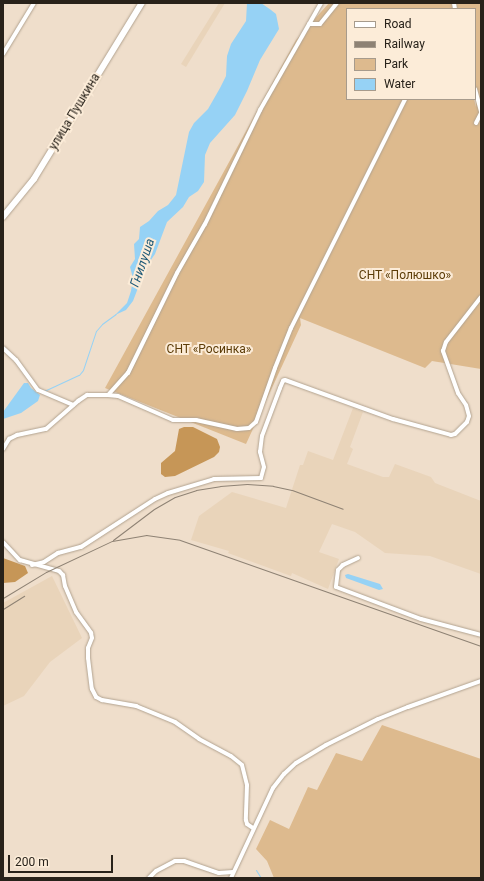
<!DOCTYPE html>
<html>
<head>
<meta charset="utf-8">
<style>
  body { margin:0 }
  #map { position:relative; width:484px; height:881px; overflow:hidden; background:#efdecb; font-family:Roboto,sans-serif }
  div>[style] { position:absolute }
  .built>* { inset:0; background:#e9d4ba }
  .green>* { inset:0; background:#ddba8e }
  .forest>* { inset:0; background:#c69657 }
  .water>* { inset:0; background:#96d2f5 }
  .stream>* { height:1px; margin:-0.5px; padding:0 0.5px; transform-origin:0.5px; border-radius:0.5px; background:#96d2f5 }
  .roads { filter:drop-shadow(0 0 1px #b2a390) drop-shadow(0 0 1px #b2a390) }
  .street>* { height:4px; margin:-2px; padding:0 2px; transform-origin:2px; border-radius:2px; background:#fff }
  .secondary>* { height:5.5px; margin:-2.75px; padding:0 2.75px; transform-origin:2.75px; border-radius:2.75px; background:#fff }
  .rail>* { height:1px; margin:-0.5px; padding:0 0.5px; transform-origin:0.5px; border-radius:0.5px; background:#8e8274 }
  span { translate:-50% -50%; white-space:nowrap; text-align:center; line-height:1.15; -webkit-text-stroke:4px #fcecd8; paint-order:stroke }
  .street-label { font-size:12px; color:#28221a }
  .park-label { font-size:12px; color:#5c3c07 }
  .water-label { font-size:13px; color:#1e5977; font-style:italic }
  .frame { position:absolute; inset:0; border:4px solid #28221a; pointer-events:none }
  .legend { position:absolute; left:346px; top:8px; width:130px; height:92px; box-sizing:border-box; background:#fcecd8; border:1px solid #a79b8c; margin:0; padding:5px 7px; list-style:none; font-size:12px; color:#28221a }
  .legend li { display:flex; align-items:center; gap:8px; height:20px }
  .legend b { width:20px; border:1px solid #a79b8c }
  .scale { position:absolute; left:8px; top:855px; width:105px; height:18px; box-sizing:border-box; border:2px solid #28221a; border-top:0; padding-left:5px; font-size:12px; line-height:14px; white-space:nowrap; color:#28221a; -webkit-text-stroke:3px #fcecd8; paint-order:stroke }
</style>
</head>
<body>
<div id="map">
  <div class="built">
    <div style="clip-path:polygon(219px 3px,225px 3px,186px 67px,181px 64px)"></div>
    <div style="clip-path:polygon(353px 408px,363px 412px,350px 447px,353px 449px,347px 464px,383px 477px,389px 477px,395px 464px,431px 477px,435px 483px,481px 501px,481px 574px,430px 556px,385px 553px,355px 532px,332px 524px,319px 552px,339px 559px,328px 589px,292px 573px,291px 576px,228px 553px,229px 551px,191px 540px,199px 516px,232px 492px,286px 508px,300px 465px,303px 465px,308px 451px,333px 460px)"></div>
    <div style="clip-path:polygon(52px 576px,82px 638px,50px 662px,24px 696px,3px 706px,3px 603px)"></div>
  </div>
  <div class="green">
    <div style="clip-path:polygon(evenodd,329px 3px,481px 3px,481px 369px,432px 361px,425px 368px,300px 318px,301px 325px,246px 444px,105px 388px,296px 40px,329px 3px,347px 9px,475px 9px,476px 107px,474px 99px,347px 99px,347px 9px)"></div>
    <div style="clip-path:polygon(382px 725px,481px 759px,481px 878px,274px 878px,267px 861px,256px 849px,270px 820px,289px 829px,308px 787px,317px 790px,336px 753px,362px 761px)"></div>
  </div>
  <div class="forest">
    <div style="clip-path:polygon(184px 427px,193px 427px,217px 439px,220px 447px,219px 452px,214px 457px,175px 476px,165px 477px,161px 474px,161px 463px,175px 451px,179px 429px)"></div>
    <div style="clip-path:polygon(3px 558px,25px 566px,28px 573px,15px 582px,3px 583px)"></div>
  </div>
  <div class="water">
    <div style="clip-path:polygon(247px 3px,261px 3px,271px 10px,276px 14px,279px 29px,260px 60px,247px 91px,235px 115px,210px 143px,205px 155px,204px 182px,198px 191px,189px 197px,183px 207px,167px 222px,155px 254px,146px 267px,133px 301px,126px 310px,115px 315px,127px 303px,131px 291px,133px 278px,130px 267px,135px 259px,134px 244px,139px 239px,140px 227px,149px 221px,158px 211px,168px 205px,176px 195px,189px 132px,194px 123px,208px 109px,220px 88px,226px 76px,227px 56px,231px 44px,246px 21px)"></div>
    <div style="clip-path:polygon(24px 383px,28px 383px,31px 388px,40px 395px,38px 401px,21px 413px,3px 419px,3px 412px)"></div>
    <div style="clip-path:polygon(348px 574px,380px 584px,383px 589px,379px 590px,346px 578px,345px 575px)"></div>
  </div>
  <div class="stream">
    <div style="left:44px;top:391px;width:38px;rotate:-25deg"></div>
    <div style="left:79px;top:375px;width:6px;rotate:-51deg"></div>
    <div style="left:83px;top:370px;width:41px;rotate:-71.6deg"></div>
    <div style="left:96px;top:331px;width:9px;rotate:-49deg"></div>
    <div style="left:102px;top:324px;width:17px;rotate:-36deg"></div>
    <div style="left:256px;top:870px;width:9px;rotate:58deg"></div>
  </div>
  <div class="roads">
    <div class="street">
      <div style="left:454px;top:3px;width:6px;rotate:81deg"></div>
      <div style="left:309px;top:24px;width:11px"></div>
      <div style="left:320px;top:24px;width:27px;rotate:-51deg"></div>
      <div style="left:3px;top:54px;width:60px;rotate:-58.7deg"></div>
      <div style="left:475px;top:89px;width:24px;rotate:75deg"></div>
      <div style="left:476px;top:123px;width:11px;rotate:-63deg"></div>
      <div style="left:3px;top:348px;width:18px;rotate:43deg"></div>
      <div style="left:16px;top:360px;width:37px;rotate:54deg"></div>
      <div style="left:38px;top:390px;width:38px;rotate:23deg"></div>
      <div style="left:108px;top:395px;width:10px;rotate:6deg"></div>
      <div style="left:118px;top:396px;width:60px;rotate:23.6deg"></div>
      <div style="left:173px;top:420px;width:23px"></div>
      <div style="left:196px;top:420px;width:42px;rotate:12.4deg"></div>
      <div style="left:237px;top:429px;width:12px;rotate:-5deg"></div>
      <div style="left:249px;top:428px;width:9px;rotate:-41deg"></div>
      <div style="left:256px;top:422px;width:57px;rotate:-70.6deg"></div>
      <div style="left:275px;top:368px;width:43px;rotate:-68.2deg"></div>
      <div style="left:291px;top:328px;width:256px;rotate:-63.5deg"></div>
      <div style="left:3px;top:449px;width:12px;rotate:-59deg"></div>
      <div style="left:9px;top:439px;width:9px;rotate:-27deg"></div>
      <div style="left:17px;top:435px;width:30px;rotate:-12deg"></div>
      <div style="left:46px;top:429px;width:43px;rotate:-41.2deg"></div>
      <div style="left:78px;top:401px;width:11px;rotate:-34deg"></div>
      <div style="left:87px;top:395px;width:21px"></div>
      <div style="left:108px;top:395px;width:30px;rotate:-48deg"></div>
      <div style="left:128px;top:373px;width:111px;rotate:-63.9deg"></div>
      <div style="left:177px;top:273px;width:56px;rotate:-60.3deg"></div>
      <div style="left:205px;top:224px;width:127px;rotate:-64.2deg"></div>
      <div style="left:260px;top:110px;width:123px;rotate:-60.3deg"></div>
      <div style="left:3px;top:542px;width:25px;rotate:47deg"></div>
      <div style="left:20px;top:560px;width:41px;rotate:15.8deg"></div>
      <div style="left:59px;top:571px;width:6px;rotate:45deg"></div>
      <div style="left:63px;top:575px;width:11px;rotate:80deg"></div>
      <div style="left:65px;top:586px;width:28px;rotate:67deg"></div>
      <div style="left:76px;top:612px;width:26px;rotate:54deg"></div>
      <div style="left:91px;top:633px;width:5px;rotate:79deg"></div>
      <div style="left:92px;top:638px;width:11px;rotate:112deg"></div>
      <div style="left:88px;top:648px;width:10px;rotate:90deg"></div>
      <div style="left:88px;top:658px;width:31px;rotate:83deg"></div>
      <div style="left:92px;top:689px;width:9px;rotate:63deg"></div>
      <div style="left:96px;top:697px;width:7px;rotate:27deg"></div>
      <div style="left:102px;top:700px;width:35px;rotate:10deg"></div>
      <div style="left:136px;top:706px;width:42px;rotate:22.3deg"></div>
      <div style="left:175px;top:722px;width:29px;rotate:35deg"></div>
      <div style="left:199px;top:739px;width:36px;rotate:28deg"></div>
      <div style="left:231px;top:756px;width:14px;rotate:39deg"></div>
      <div style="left:242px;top:765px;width:21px;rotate:76deg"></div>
      <div style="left:247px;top:785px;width:35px;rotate:92deg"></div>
      <div style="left:246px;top:820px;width:4px;rotate:76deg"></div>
      <div style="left:247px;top:824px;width:7px;rotate:34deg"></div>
      <div style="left:358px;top:558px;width:17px;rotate:155deg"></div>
      <div style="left:343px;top:565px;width:7px;rotate:135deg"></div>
      <div style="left:338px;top:570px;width:17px;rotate:97deg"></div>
      <div style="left:336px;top:587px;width:91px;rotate:20.6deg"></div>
      <div style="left:421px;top:619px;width:62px;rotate:14.9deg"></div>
      <div style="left:32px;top:565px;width:12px;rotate:-14deg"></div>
      <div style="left:44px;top:562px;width:17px;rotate:-33deg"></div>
      <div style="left:58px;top:553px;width:24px;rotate:-15deg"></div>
      <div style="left:81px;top:547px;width:88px;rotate:-33deg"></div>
      <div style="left:155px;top:499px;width:14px;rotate:-25deg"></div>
      <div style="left:168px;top:493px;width:48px;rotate:-16.9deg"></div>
      <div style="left:214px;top:479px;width:47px;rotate:-1.2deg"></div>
      <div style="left:261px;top:478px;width:11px;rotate:-75deg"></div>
      <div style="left:264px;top:467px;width:16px;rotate:-105deg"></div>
      <div style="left:260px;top:452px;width:16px;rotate:-83deg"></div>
      <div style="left:262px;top:436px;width:51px;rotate:-69.4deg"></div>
      <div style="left:280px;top:388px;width:8px;rotate:-67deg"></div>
      <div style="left:283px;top:381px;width:2px;rotate:-27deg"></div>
      <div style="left:285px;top:380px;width:115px;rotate:19.9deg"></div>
      <div style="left:393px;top:419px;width:60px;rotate:15.4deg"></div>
      <div style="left:451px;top:435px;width:4px;rotate:-14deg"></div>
      <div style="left:455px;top:434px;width:17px;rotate:-45deg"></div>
      <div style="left:467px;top:422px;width:6px;rotate:-72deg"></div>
      <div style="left:469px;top:416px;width:11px;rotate:-105deg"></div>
      <div style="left:466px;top:405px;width:14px;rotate:-124deg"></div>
      <div style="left:458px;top:393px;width:45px;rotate:-109.7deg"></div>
      <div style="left:443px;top:351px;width:9px;rotate:-72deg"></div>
      <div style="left:446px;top:342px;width:57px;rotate:-52.1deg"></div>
      <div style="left:149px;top:878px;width:10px;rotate:-45deg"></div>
      <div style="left:156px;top:871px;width:21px;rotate:-28deg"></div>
      <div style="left:175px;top:861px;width:9px"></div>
      <div style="left:184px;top:861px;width:37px;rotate:19deg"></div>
      <div style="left:219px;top:873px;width:14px;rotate:-4deg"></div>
      <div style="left:231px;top:878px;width:99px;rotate:-65deg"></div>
      <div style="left:273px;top:788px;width:18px;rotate:-52deg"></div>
      <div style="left:284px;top:774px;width:16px;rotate:-43deg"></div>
      <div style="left:296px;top:763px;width:35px;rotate:-31deg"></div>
      <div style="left:326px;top:745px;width:58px;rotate:-26.6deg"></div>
      <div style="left:378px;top:719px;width:32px;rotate:-22deg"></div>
      <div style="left:408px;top:707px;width:77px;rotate:-19.6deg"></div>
    </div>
    <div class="secondary">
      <div style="left:3px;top:217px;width:49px;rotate:-50.8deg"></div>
      <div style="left:34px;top:179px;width:206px;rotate:-58.5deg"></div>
    </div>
  </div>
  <div class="rail">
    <div style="left:113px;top:540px;width:51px;rotate:-37.1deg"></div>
    <div style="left:154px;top:509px;width:24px;rotate:-30deg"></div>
    <div style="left:175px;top:497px;width:22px;rotate:-18deg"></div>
    <div style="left:196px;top:490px;width:24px;rotate:-9deg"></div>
    <div style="left:220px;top:486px;width:27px;rotate:-4deg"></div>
    <div style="left:247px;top:484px;width:26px;rotate:4deg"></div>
    <div style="left:273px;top:486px;width:19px;rotate:12deg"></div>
    <div style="left:292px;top:490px;width:54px;rotate:20.4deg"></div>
    <div style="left:3px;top:598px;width:50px;rotate:-31.2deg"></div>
    <div style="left:46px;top:572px;width:73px;rotate:-25.2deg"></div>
    <div style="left:112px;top:541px;width:35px;rotate:-10deg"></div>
    <div style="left:146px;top:535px;width:34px;rotate:8deg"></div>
    <div style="left:180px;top:540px;width:319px;rotate:19.4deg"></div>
    <div style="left:3px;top:609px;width:25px;rotate:-32deg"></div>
  </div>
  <div class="street-label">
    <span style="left:75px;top:112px;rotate:-59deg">улица Пушкина</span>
  </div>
  <div class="park-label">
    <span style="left:405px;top:276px">СНТ «Полюшко»</span>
    <span style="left:209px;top:350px">СНТ «Росинка»</span>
  </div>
  <div class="water-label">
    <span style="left:143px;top:263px;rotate:-71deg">Гнилуша</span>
  </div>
  <div class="frame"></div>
  <ul class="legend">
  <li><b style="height:5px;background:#fff"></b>Road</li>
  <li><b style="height:5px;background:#8e8274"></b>Railway</li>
  <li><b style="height:11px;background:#ddba8e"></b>Park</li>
  <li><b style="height:11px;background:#96d2f5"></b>Water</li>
  </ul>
  <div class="scale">200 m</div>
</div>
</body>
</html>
